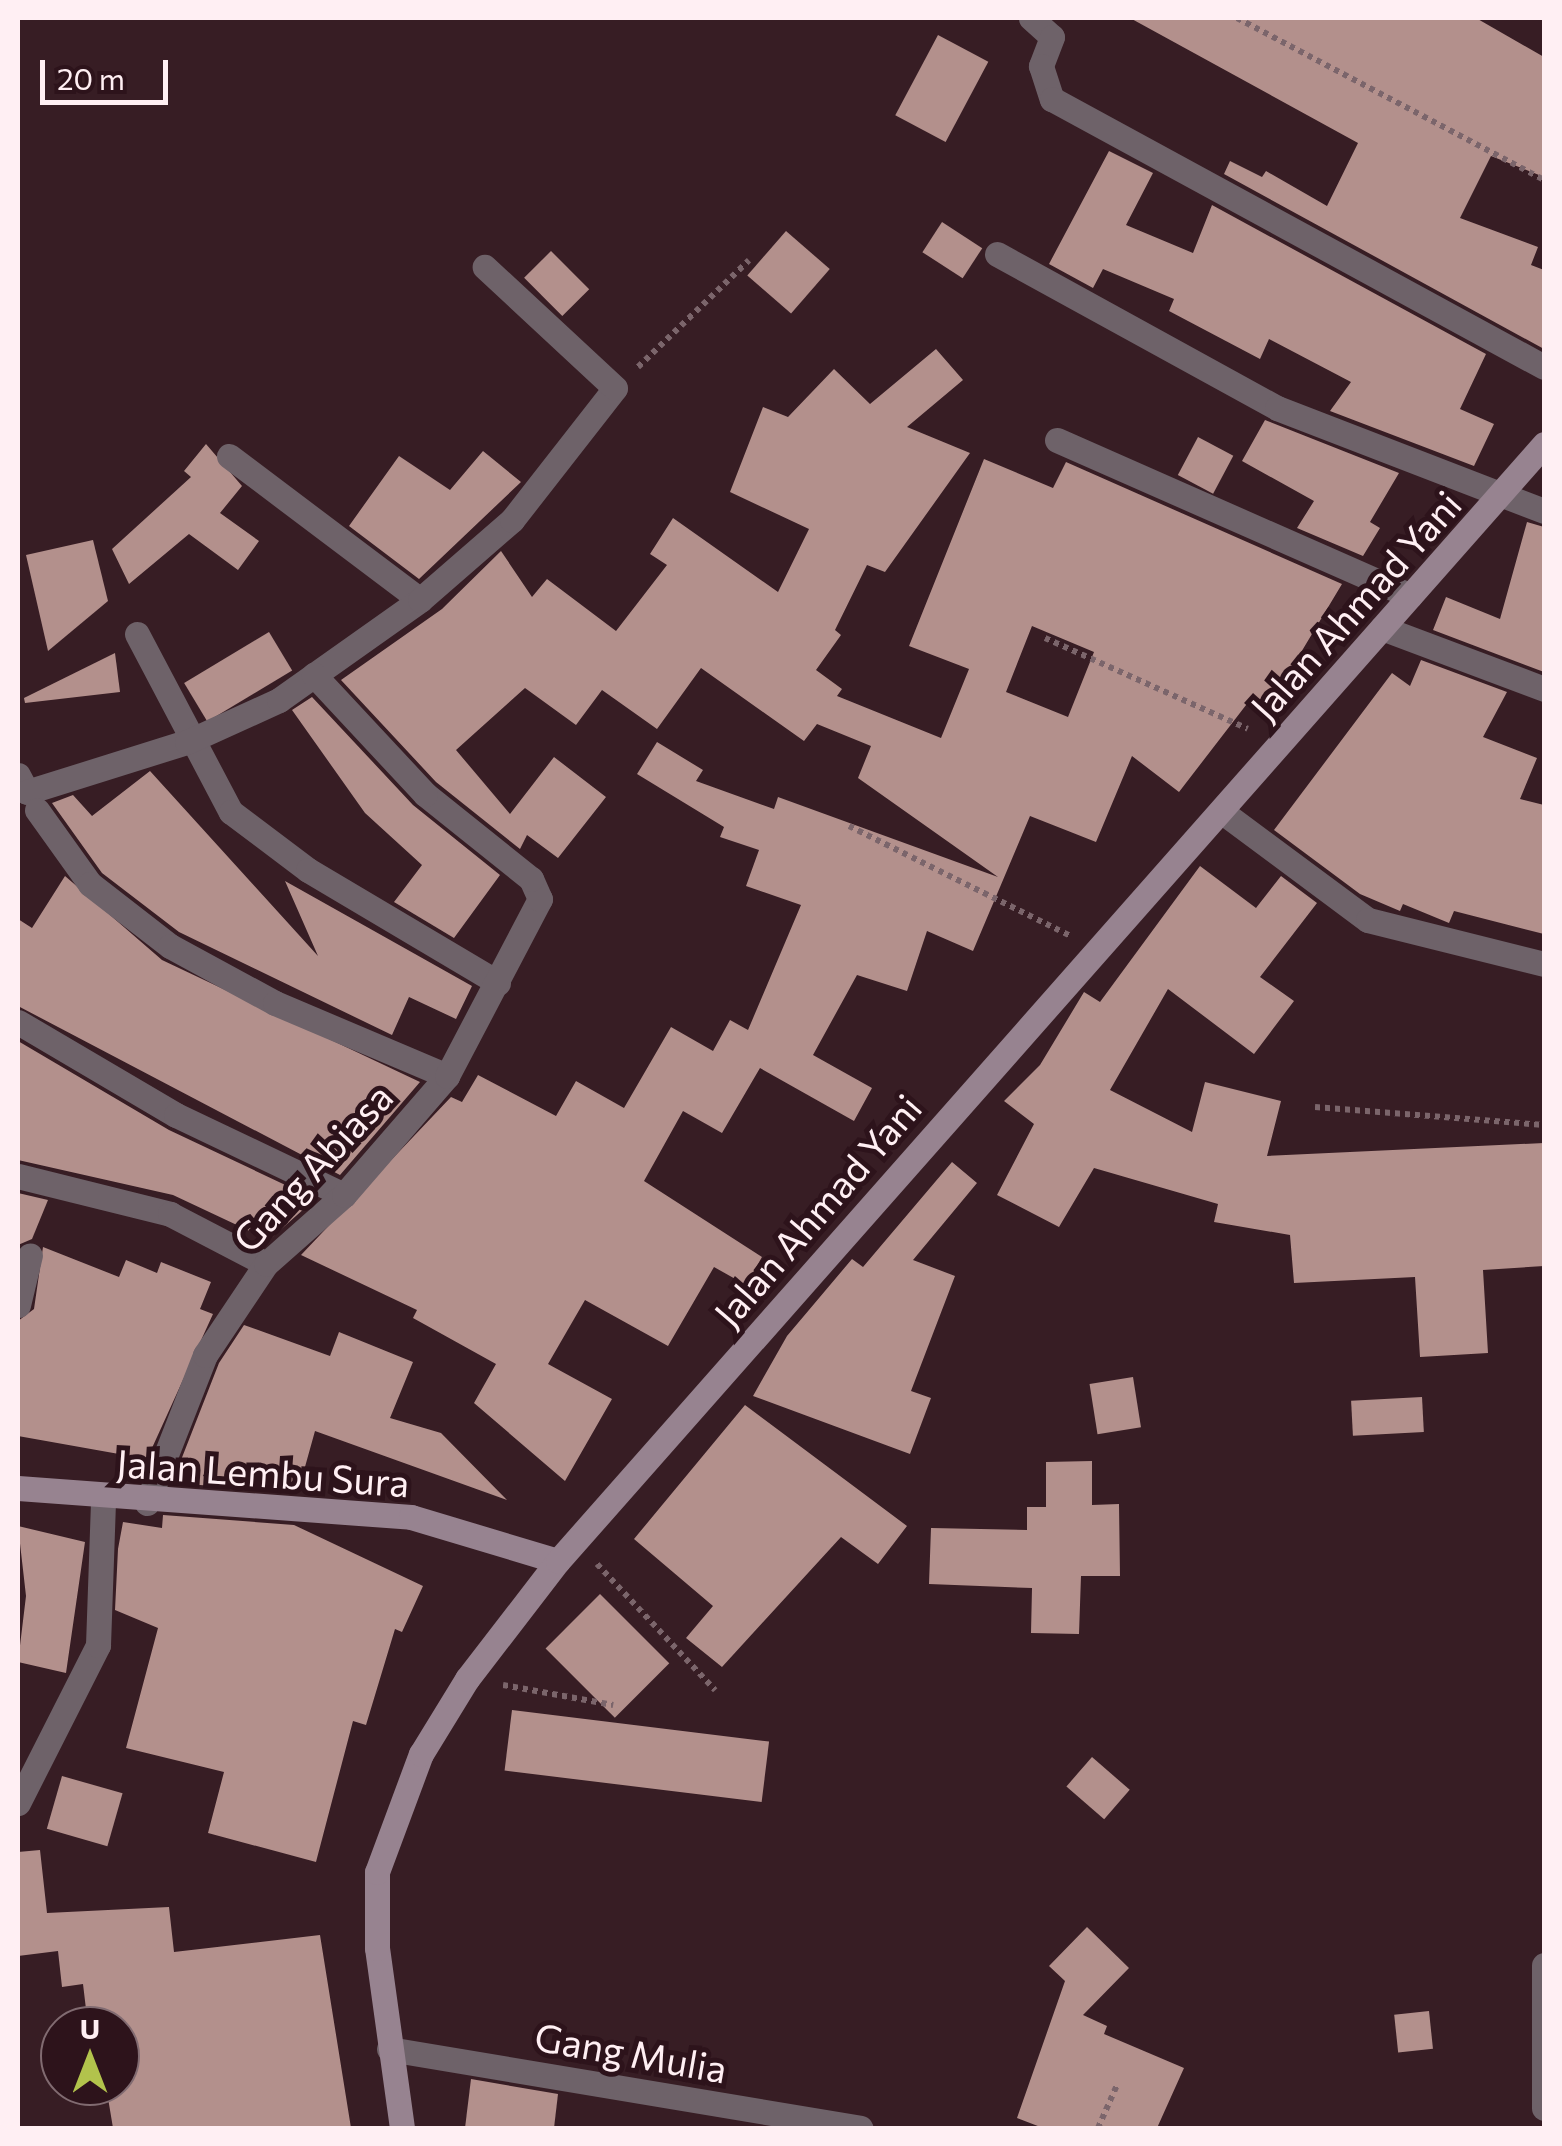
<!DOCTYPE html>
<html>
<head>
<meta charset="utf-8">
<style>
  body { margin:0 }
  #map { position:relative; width:1562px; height:2146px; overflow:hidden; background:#371d24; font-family:Commissioner,sans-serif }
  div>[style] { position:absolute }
  .building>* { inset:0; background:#b3908c; transform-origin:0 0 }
  .path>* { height:6px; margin-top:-3px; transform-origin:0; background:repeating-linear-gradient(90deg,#7b656b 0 5px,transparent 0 10px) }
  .street>* { height:25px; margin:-12.5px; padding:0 12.5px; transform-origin:12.5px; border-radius:12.5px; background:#6e6269 }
  .secondary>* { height:25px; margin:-12.5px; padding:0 12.5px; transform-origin:12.5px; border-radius:12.5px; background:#978390 }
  span { translate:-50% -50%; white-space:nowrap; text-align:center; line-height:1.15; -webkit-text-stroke:10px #2d131b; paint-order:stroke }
  .street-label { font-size:38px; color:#ffeff3 }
  .frame { position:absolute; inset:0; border:20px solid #ffeff3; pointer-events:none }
  .north { position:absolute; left:40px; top:2006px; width:100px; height:100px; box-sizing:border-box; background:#2d131b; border:2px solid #816b71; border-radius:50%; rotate:0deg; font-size:28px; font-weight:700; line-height:40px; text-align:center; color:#ffeff3 }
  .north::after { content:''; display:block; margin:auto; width:35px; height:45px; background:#b2c34c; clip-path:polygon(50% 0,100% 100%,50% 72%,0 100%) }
  .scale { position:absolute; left:40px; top:60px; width:128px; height:45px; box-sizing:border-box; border:5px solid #ffeff3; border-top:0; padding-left:12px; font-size:30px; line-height:35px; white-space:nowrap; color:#ffeff3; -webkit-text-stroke:8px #2d131b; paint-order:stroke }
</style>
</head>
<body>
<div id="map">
  <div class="building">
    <div style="clip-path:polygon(1130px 18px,1476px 18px,1544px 57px,1544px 177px,1491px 156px,1460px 218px,1538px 247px,1531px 265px,1544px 270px,1544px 349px,1224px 174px,1230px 161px,1262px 177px,1266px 171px,1327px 206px,1358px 143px)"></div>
    <div style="left:938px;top:35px;width:57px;height:91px;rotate:28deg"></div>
    <div style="clip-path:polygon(1109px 151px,1153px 173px,1126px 225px,1193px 253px,1212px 205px,1486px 354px,1460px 409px,1494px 424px,1474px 466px,1330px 411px,1351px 382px,1269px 339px,1260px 359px,1169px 311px,1174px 299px,1103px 269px,1093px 288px,1049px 264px)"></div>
    <div style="left:942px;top:222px;width:48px;height:36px;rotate:33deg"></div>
    <div style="left:786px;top:231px;width:58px;height:59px;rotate:41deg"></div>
    <div style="left:551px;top:251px;width:54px;height:38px;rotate:45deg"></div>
    <div style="clip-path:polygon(evenodd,936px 349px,963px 380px,907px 427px,970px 453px,885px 572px,867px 565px,835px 630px,841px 635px,816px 670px,842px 689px,837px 696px,941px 738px,969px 669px,909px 646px,984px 459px,1053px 488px,1066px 462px,1342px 584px,1270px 704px,1253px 696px,1179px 792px,1132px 756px,1096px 842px,1030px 816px,973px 951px,927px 931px,907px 991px,857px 975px,813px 1055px,872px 1088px,854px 1121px,760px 1068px,722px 1133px,683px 1111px,644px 1181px,762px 1257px,746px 1285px,714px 1267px,668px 1346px,585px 1300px,548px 1364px,612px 1399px,565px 1481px,474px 1403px,496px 1364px,413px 1318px,417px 1310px,301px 1255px,451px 1097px,462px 1102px,478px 1075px,556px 1116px,576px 1081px,624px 1108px,671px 1027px,713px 1051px,730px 1020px,748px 1030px,801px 905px,746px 886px,759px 850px,720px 837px,724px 827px,637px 774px,657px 742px,703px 770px,696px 781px,774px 809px,778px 797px,998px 877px,858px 778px,871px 746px,817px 724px,804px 741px,701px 668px,657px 729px,602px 690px,576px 725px,525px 688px,456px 750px,510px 814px,554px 757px,606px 797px,558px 858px,527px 835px,520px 849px,436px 782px,341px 680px,442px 609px,501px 551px,532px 597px,547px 579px,616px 631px,667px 565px,650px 554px,673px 518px,778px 592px,809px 529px,730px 492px,763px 407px,788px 417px,834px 369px,870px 404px,936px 349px,1032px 626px,1094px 652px,1068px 717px,1006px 692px,1032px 626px)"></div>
    <div style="clip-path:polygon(1265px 420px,1399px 473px,1370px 522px,1380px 528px,1363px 556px,1297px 528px,1314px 501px,1242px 461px)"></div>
    <div style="left:1198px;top:437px;width:40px;height:43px;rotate:28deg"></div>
    <div style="clip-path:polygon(206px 444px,242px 486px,220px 513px,259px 541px,238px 570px,189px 534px,129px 584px,112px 549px,191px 477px,184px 471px)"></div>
    <div style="clip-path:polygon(483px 451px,521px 482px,419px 579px,349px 526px,399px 456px,450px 490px)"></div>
    <div style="clip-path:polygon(1527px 522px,1544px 527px,1544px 672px,1433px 630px,1446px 597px,1500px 619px)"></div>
    <div style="clip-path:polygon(93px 540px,108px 601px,48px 651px,26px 555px)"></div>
    <div style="left:269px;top:632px;width:45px;height:99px;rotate:59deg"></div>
    <div style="clip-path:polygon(115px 653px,120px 692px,25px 703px,24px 698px)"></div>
    <div style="clip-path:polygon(1421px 660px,1507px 692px,1483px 737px,1537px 758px,1520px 799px,1544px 805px,1544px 934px,1454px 911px,1449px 923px,1403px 904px,1400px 911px,1360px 894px,1274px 830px,1392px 673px,1410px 686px)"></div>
    <div style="clip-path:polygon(312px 697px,413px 805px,500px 875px,454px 938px,394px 902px,422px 865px,365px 813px,292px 710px)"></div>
    <div style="clip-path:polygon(150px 771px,318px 956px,285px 881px,472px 986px,456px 1019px,409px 997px,392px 1035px,179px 932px,102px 873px,52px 803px,73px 795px,92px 816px)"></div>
    <div style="clip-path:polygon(1200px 866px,1256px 908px,1281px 876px,1317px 903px,1260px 977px,1294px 1001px,1254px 1054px,1168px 989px,1110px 1090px,1192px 1132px,1205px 1082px,1281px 1101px,1267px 1156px,1544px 1143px,1544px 1266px,1483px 1270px,1488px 1353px,1420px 1357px,1415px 1277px,1294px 1283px,1290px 1235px,1214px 1222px,1218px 1204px,1094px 1168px,1059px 1227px,997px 1195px,1034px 1124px,1004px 1101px,1040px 1065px,1084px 992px,1100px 1002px)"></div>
    <div style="clip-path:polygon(65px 876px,162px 960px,420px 1082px,340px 1175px,18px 1006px,18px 919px,32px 928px)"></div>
    <div style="clip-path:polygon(18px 1041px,169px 1130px,315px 1199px,269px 1240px,173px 1195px,18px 1160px)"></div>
    <div style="clip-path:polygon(952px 1162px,977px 1183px,913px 1260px,955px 1276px,911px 1391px,931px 1398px,910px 1454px,753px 1396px,787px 1336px,852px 1259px,863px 1267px)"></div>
    <div style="clip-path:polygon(18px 1193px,48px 1200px,32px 1239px,18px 1245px)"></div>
    <div style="clip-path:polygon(43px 1247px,119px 1277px,126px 1260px,157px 1273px,161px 1262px,211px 1282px,200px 1309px,213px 1314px,147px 1459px,18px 1436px,18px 1321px,34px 1309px)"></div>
    <div style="clip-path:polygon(244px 1325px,330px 1356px,339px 1332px,413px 1362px,390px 1418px,441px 1433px,507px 1500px,315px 1431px,298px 1492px,172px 1483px,219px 1363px)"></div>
    <div style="left:1133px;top:1377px;width:51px;height:44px;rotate:81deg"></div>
    <div style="left:1422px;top:1397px;width:35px;height:71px;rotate:87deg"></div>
    <div style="clip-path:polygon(745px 1405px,907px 1526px,878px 1564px,841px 1537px,722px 1667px,686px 1638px,713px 1606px,634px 1539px)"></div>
    <div style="clip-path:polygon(1092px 1461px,1092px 1505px,1119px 1504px,1120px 1576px,1081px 1576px,1079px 1634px,1031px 1633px,1032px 1588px,929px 1584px,931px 1528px,1027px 1530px,1027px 1507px,1046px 1507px,1046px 1462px)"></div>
    <div style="clip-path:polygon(163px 1515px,294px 1525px,423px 1586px,402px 1632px,395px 1629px,366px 1725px,353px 1721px,316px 1862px,208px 1833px,224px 1772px,126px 1748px,158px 1628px,115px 1610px,118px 1549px,123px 1522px,162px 1528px)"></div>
    <div style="clip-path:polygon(18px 1526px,85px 1542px,66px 1673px,18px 1662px,26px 1596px)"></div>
    <div style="left:600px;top:1594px;width:98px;height:77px;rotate:45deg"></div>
    <div style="left:512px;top:1710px;width:259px;height:61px;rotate:7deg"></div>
    <div style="left:1092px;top:1757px;width:50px;height:39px;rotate:41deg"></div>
    <div style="left:62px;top:1776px;width:63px;height:55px;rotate:16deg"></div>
    <div style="clip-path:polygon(40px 1850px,47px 1913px,169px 1907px,174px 1952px,320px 1935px,351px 2128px,113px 2128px,106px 2086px,120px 2086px,120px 2026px,88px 2026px,83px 1984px,62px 1987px,58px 1951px,18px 1956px,18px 1852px)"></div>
    <div style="clip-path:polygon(1087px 1927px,1129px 1968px,1083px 2015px,1107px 2026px,1104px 2034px,1184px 2068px,1157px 2128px,1043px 2128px,1017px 2118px,1065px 1981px,1049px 1966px)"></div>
    <div style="left:1429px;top:2011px;width:38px;height:35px;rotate:84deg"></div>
    <div style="clip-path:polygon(471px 2079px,558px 2094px,554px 2128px,465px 2128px)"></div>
  </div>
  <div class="path">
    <div style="left:1237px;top:18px;width:347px;rotate:27.8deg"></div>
    <div style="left:638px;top:367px;width:154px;rotate:-43.9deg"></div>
    <div style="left:1045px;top:638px;width:222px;rotate:24.1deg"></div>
    <div style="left:849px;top:826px;width:246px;rotate:26.4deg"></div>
    <div style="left:1315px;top:1107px;width:230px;rotate:4.5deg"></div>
    <div style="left:597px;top:1564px;width:173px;rotate:46.9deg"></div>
    <div style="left:503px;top:1685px;width:112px;rotate:10.3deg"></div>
    <div style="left:1098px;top:2128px;width:47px;rotate:-66.2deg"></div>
  </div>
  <div class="street">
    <div style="left:1031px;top:18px;width:28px;rotate:42deg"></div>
    <div style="left:1052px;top:37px;width:31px;rotate:111deg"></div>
    <div style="left:1041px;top:66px;width:35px;rotate:72deg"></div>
    <div style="left:1052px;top:99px;width:560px;rotate:28.58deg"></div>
    <div style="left:997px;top:254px;width:320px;rotate:28.8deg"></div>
    <div style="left:1277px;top:408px;width:286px;rotate:21.1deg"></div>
    <div style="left:1057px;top:440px;width:386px;rotate:23.8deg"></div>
    <div style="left:229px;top:456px;width:239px;rotate:37deg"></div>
    <div style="left:1382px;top:628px;width:173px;rotate:20.6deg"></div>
    <div style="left:137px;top:634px;width:201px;rotate:62.2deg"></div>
    <div style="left:231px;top:812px;width:96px;rotate:37deg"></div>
    <div style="left:308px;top:870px;width:221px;rotate:30.7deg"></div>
    <div style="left:18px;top:775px;width:19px;rotate:62deg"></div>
    <div style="left:27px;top:792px;width:168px;rotate:-17.4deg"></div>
    <div style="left:187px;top:742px;width:101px;rotate:-24.5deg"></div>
    <div style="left:279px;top:700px;width:173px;rotate:-35.3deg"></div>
    <div style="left:420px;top:600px;width:122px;rotate:-41deg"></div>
    <div style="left:512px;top:520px;width:167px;rotate:-52deg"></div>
    <div style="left:615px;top:388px;width:178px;rotate:-137.1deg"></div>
    <div style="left:37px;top:810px;width:91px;rotate:54.4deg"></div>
    <div style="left:90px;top:884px;width:101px;rotate:37.8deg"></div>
    <div style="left:170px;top:946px;width:119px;rotate:28.5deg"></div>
    <div style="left:275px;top:1003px;width:187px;rotate:23deg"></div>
    <div style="left:1221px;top:811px;width:183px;rotate:36.6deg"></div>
    <div style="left:1368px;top:920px;width:181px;rotate:14deg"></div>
    <div style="left:18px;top:1022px;width:183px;rotate:30.5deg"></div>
    <div style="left:176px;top:1115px;width:186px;rotate:25.5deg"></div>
    <div style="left:18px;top:1176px;width:157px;rotate:14deg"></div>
    <div style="left:170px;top:1214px;width:108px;rotate:27.5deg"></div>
    <div style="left:18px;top:1305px;width:51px;rotate:-76.5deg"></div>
    <div style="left:147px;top:1503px;width:159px;rotate:-68.6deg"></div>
    <div style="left:205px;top:1355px;width:110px;rotate:-56.2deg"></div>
    <div style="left:266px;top:1264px;width:104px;rotate:-41.5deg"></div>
    <div style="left:344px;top:1195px;width:157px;rotate:-49.1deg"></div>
    <div style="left:447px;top:1076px;width:200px;rotate:-62.3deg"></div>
    <div style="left:540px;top:899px;width:22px;rotate:-114deg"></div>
    <div style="left:531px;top:879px;width:136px;rotate:-141.3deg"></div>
    <div style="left:425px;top:794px;width:163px;rotate:-133deg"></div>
    <div style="left:18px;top:1803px;width:177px;rotate:-63.1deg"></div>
    <div style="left:98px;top:1645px;width:145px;rotate:-88deg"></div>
    <div style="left:1544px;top:1965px;width:143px;rotate:90deg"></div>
    <div style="left:389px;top:2049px;width:478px;rotate:9.5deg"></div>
  </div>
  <div class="secondary">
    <div style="left:18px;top:1488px;width:394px;rotate:4.2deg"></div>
    <div style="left:411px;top:1517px;width:153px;rotate:16.7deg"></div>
    <div style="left:402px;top:2128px;width:182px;rotate:-97.9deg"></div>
    <div style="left:377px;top:1948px;width:76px;rotate:-90deg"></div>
    <div style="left:377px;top:1872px;width:126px;rotate:-69.6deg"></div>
    <div style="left:421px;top:1754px;width:88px;rotate:-58.5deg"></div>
    <div style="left:467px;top:1679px;width:149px;rotate:-52.4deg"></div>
    <div style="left:558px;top:1561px;width:1490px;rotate:-48.56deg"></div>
  </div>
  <div class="street-label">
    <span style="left:1355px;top:605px;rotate:-48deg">Jalan Ahmad Yani</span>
    <span style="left:312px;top:1167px;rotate:-47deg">Gang Abiasa</span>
    <span style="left:817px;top:1210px;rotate:-49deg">Jalan Ahmad Yani</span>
    <span style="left:263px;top:1472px;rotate:4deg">Jalan Lembu Sura</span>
    <span style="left:631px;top:2052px;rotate:10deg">Gang Mulia</span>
  </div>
  <div class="frame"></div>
  <div class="north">U</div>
  <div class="scale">20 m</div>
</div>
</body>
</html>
